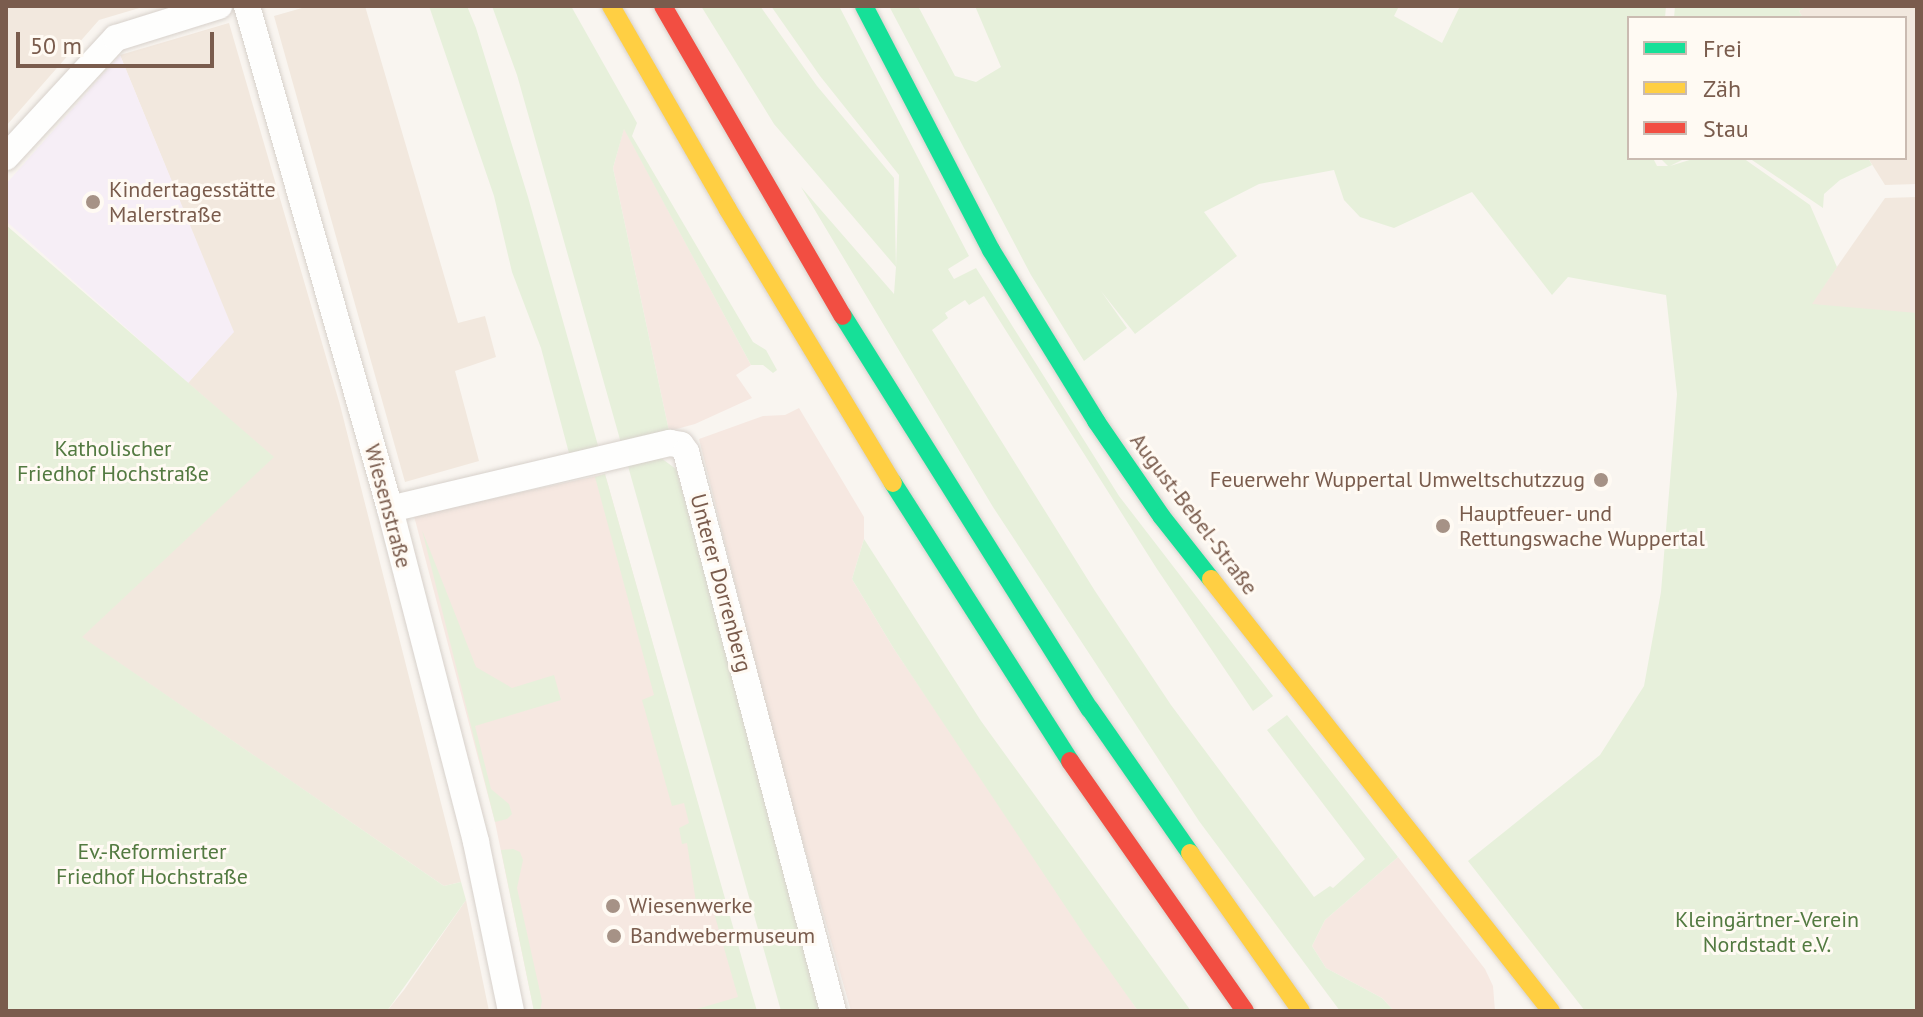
<!DOCTYPE html>
<html>
<head>
<meta charset="utf-8">
<style>
  body { margin:0 }
  #map { position:relative; width:1923px; height:1017px; overflow:hidden; background:#f9f5f0; font-family:"PT Sans",sans-serif }
  div>[style] { position:absolute }
  .residential>* { inset:0; background:#f2e8de }
  .commercial>* { inset:0; background:#f6e8e1 }
  .education>* { inset:0; background:#f6eef6 }
  .green>* { inset:0; background:#e7f0db }
  .roads { filter:drop-shadow(0 0 2px #d7d1cb) drop-shadow(0 0 2px #d7d1cb) }
  .street>* { height:26px; margin:-13px; padding:0 13px; transform-origin:13px; border-radius:13px; background:#fefefd }
  .fast>* { height:18px; margin:-9px; padding:0 9px; transform-origin:9px; border-radius:9px; background:#16e098 }
  .slow>* { height:18px; margin:-9px; padding:0 9px; transform-origin:9px; border-radius:9px; background:#ffcf43 }
  .jam>* { height:18px; margin:-9px; padding:0 9px; transform-origin:9px; border-radius:9px; background:#f24e42 }
  .dots>* { width:22px; height:22px; translate:-50% -50%; box-sizing:border-box; border:4px solid #fffaf3; border-radius:50% }
  span { translate:-50% -50%; white-space:nowrap; text-align:center; line-height:1.15; -webkit-text-stroke:6px #fffaf3; paint-order:stroke }
  .poi-label { font-size:22px; color:#7a5c4d }
  .left { translate:0 -50%; text-align:left }
  .right { translate:-100% -50%; text-align:right }
  .park-label { font-size:22px; color:#537a41 }
  .street-label { font-size:22px; color:#7a5c4d }
  .frame { position:absolute; inset:0; border:8px solid #7a5c4d; pointer-events:none }
  .legend { position:absolute; left:1627px; top:16px; width:280px; height:144px; box-sizing:border-box; background:#fffaf3; border:2px solid #cabbb1; margin:0; padding:10px 14px; list-style:none; font-size:24px; color:#7a5c4d }
  .legend li { display:flex; align-items:center; gap:16px; height:40px }
  .legend b { width:40px; border:2px solid #cabbb1 }
  .scale { position:absolute; left:16px; top:32px; width:198px; height:36px; box-sizing:border-box; border:4px solid #7a5c4d; border-top:0; padding-left:10px; font-size:24px; line-height:28px; white-space:nowrap; color:#7a5c4d; -webkit-text-stroke:6px #fffaf3; paint-order:stroke }
</style>
</head>
<body>
<div id="map">
  <div class="residential">
    <div style="clip-path:polygon(6px 6px,146px 6px,99px 20px,6px 126px)"></div>
    <div style="clip-path:polygon(309px 6px,365px 6px,458px 323px,485px 316px,496px 357px,455px 371px,479px 461px,405px 482px,274px 16px)"></div>
    <div style="clip-path:polygon(1807px 6px,1917px 6px,1917px 184px,1885px 185px,1868px 158px,1905px 158px,1905px 18px,1803px 18px,1799px 11px)"></div>
    <div style="clip-path:polygon(229px 23px,340px 405px,461px 882px,444px 886px,81px 637px,273px 457px,188px 383px,233px 332px,120px 55px)"></div>
    <div style="clip-path:polygon(1917px 197px,1917px 643px,1793px 602px,1790px 444px,1811px 304px,1885px 198px)"></div>
    <div style="clip-path:polygon(466px 900px,489px 1011px,387px 1011px,404px 990px)"></div>
  </div>
  <div class="commercial">
    <div style="clip-path:polygon(624px 128px,751px 365px,736px 375px,752px 398px,695px 424px,669px 431px,613px 168px)"></div>
    <div style="clip-path:polygon(799px 408px,864px 517px,864px 539px,852px 579px,894px 649px,1138px 1011px,851px 1011px,778px 755px,699px 439px,763px 416px,785px 415px)"></div>
    <div style="clip-path:polygon(605px 474px,756px 1011px,534px 1011px,495px 822px,414px 516px)"></div>
    <div style="clip-path:polygon(1398px 857px,1485px 969px,1493px 986px,1495px 1011px,1394px 1011px,1382px 998px,1326px 968px,1312px 946px,1325px 920px)"></div>
  </div>
  <div class="education">
    <div style="clip-path:polygon(120px 55px,234px 332px,188px 383px,6px 221px,6px 184px)"></div>
  </div>
  <div class="green">
    <div style="clip-path:polygon(429px 6px,467px 6px,476px 28px,528px 197px,599px 449px,570px 457px,541px 348px,512px 272px,494px 196px)"></div>
    <div style="clip-path:polygon(492px 6px,571px 6px,637px 123px,632px 136px,753px 342px,766px 350px,777px 370px,773px 373px,763px 365px,751px 365px,624px 129px,613px 168px,669px 431px,621px 443px,517px 75px)"></div>
    <div style="clip-path:polygon(701px 6px,760px 6px,817px 86px,894px 178px,896px 267px,899px 175px,820px 76px,771px 6px,839px 6px,969px 256px,948px 269px,954px 279px,976px 268px,1119px 496px,1273px 696px,1253px 711px,1157px 569px,984px 296px,969px 305px,965px 300px,945px 313px,948px 318px,932px 330px,1095px 591px,1171px 705px,1314px 897px,1330px 886px,1333px 888px,1365px 859px,1267px 730px,1287px 715px,1398px 857px,1325px 920px,1312px 946px,1326px 968px,1382px 998px,1394px 1011px,1340px 1011px,1199px 821px,993px 507px,801px 187px,894px 294px,896px 267px,774px 124px)"></div>
    <div style="clip-path:polygon(889px 6px,918px 6px,955px 76px,976px 82px,1001px 67px,975px 6px,1399px 6px,1394px 16px,1442px 43px,1460px 6px,1666px 6px,1665px 18px,1629px 18px,1629px 158px,1653px 158px,1657px 166px,1668px 166px,1660px 158px,1686px 158px,1670px 166px,1696px 158px,1743px 158px,1810px 205px,1837px 267px,1812px 304px,1917px 313px,1917px 1011px,1585px 1011px,1468px 861px,1600px 755px,1644px 686px,1661px 592px,1677px 394px,1666px 295px,1568px 277px,1552px 295px,1472px 192px,1394px 228px,1360px 217px,1344px 200px,1334px 170px,1259px 184px,1204px 212px,1237px 256px,1135px 334px,1101px 291px,1127px 328px,1084px 361px,1031px 275px)"></div>
    <div style="clip-path:polygon(1675px 6px,1807px 6px,1799px 11px,1803px 18px,1674px 18px)"></div>
    <div style="clip-path:polygon(1749px 158px,1868px 158px,1872px 165px,1840px 180px,1824px 194px,1823px 208px)"></div>
    <div style="clip-path:polygon(6px 225px,274px 457px,82px 637px,444px 886px,461px 882px,466px 900px,387px 1011px,6px 1011px)"></div>
    <div style="clip-path:polygon(661px 458px,676px 469px,744px 708px,822px 1011px,781px 1011px,628px 466px)"></div>
    <div style="clip-path:polygon(605px 474px,752px 994px,757px 1011px,690px 1011px,738px 997px,712px 906px,697px 909px,687px 843px,682px 844px,679px 828px,689px 823px,684px 803px,672px 806px,642px 700px,654px 695px,595px 477px)"></div>
    <div style="clip-path:polygon(422px 530px,476px 667px,512px 688px,554px 675px,561px 700px,475px 726px,491px 789px,509px 804px,512px 814px,507px 819px,495px 822px)"></div>
    <div style="clip-path:polygon(864px 539px,981px 721px,1191px 1011px,1138px 1011px,1085px 936px,894px 649px,852px 579px)"></div>
    <div style="clip-path:polygon(513px 849px,520px 852px,523px 860px,517px 888px,542px 1001px,540px 1011px,534px 1011px,501px 850px)"></div>
  </div>
  <div class="roads">
    <div class="street">
      <div style="left:247px;top:6px;width:523px;rotate:74.13deg"></div>
      <div style="left:390px;top:509px;width:344px;rotate:75.5deg"></div>
      <div style="left:476px;top:842px;width:173px;rotate:78.3deg"></div>
      <div style="left:6px;top:157px;width:162px;rotate:-47.3deg"></div>
      <div style="left:116px;top:38px;width:108px;rotate:-17.3deg"></div>
      <div style="left:390px;top:509px;width:288px;rotate:-13.3deg"></div>
      <div style="left:670px;top:443px;width:11px;rotate:10deg"></div>
      <div style="left:681px;top:445px;width:9px;rotate:54deg"></div>
      <div style="left:686px;top:452px;width:578px;rotate:75.27deg"></div>
    </div>
    <div class="fast">
      <div style="left:864px;top:6px;width:275px;rotate:62.5deg"></div>
      <div style="left:991px;top:250px;width:201px;rotate:58.4deg"></div>
      <div style="left:1096px;top:421px;width:116px;rotate:55.5deg"></div>
      <div style="left:1162px;top:517px;width:79px;rotate:51.7deg"></div>
      <div style="left:843px;top:316px;width:464px;rotate:57.9deg"></div>
      <div style="left:1090px;top:709px;width:175px;rotate:55.2deg"></div>
      <div style="left:893px;top:483px;width:330px;rotate:57.5deg"></div>
    </div>
    <div class="slow">
      <div style="left:611px;top:6px;width:233px;rotate:60.1deg"></div>
      <div style="left:727px;top:208px;width:321px;rotate:58.9deg"></div>
      <div style="left:1211px;top:579px;width:550px;rotate:51.8deg"></div>
      <div style="left:1190px;top:853px;width:193px;rotate:54.9deg"></div>
    </div>
    <div class="jam">
      <div style="left:663px;top:6px;width:358px;rotate:59.9deg"></div>
      <div style="left:1070px;top:761px;width:305px;rotate:55deg"></div>
    </div>
  </div>
  <div class="dots">
    <div style="left:93px;top:202px;background:#a69286"></div>
    <div style="left:1601px;top:480px;background:#a69286"></div>
    <div style="left:1443px;top:526px;background:#a69286"></div>
    <div style="left:613px;top:906px;background:#a69286"></div>
    <div style="left:614px;top:936px;background:#a69286"></div>
  </div>
  <div class="poi-label">
    <span class="left" style="left:109px;top:202px">Kindertagesstätte<br>Malerstraße</span>
    <span class="right" style="left:1585px;top:480px">Feuerwehr Wuppertal Umweltschutzzug</span>
    <span class="left" style="left:1459px;top:526px">Hauptfeuer- und<br>Rettungswache Wuppertal</span>
    <span class="left" style="left:629px;top:906px">Wiesenwerke</span>
    <span class="left" style="left:630px;top:936px">Bandwebermuseum</span>
  </div>
  <div class="park-label">
    <span style="left:113px;top:461px">Katholischer<br>Friedhof Hochstraße</span>
    <span style="left:152px;top:864px">Ev.-Reformierter<br>Friedhof Hochstraße</span>
    <span style="left:1767px;top:932px">Kleingärtner-Verein<br>Nordstadt e.V.</span>
  </div>
  <div class="street-label">
    <span style="left:388px;top:506px;rotate:75deg">Wiesenstraße</span>
    <span style="left:1194px;top:514px;rotate:53deg">August-Bebel-Straße</span>
    <span style="left:721px;top:583px;rotate:75deg">Unterer Dorrenberg</span>
  </div>
  <div class="frame"></div>
  <ul class="legend">
  <li><b style="height:10px;background:#16e098"></b>Frei</li>
  <li><b style="height:10px;background:#ffcf43"></b>Zäh</li>
  <li><b style="height:10px;background:#f24e42"></b>Stau</li>
  </ul>
  <div class="scale">50 m</div>
</div>
</body>
</html>
